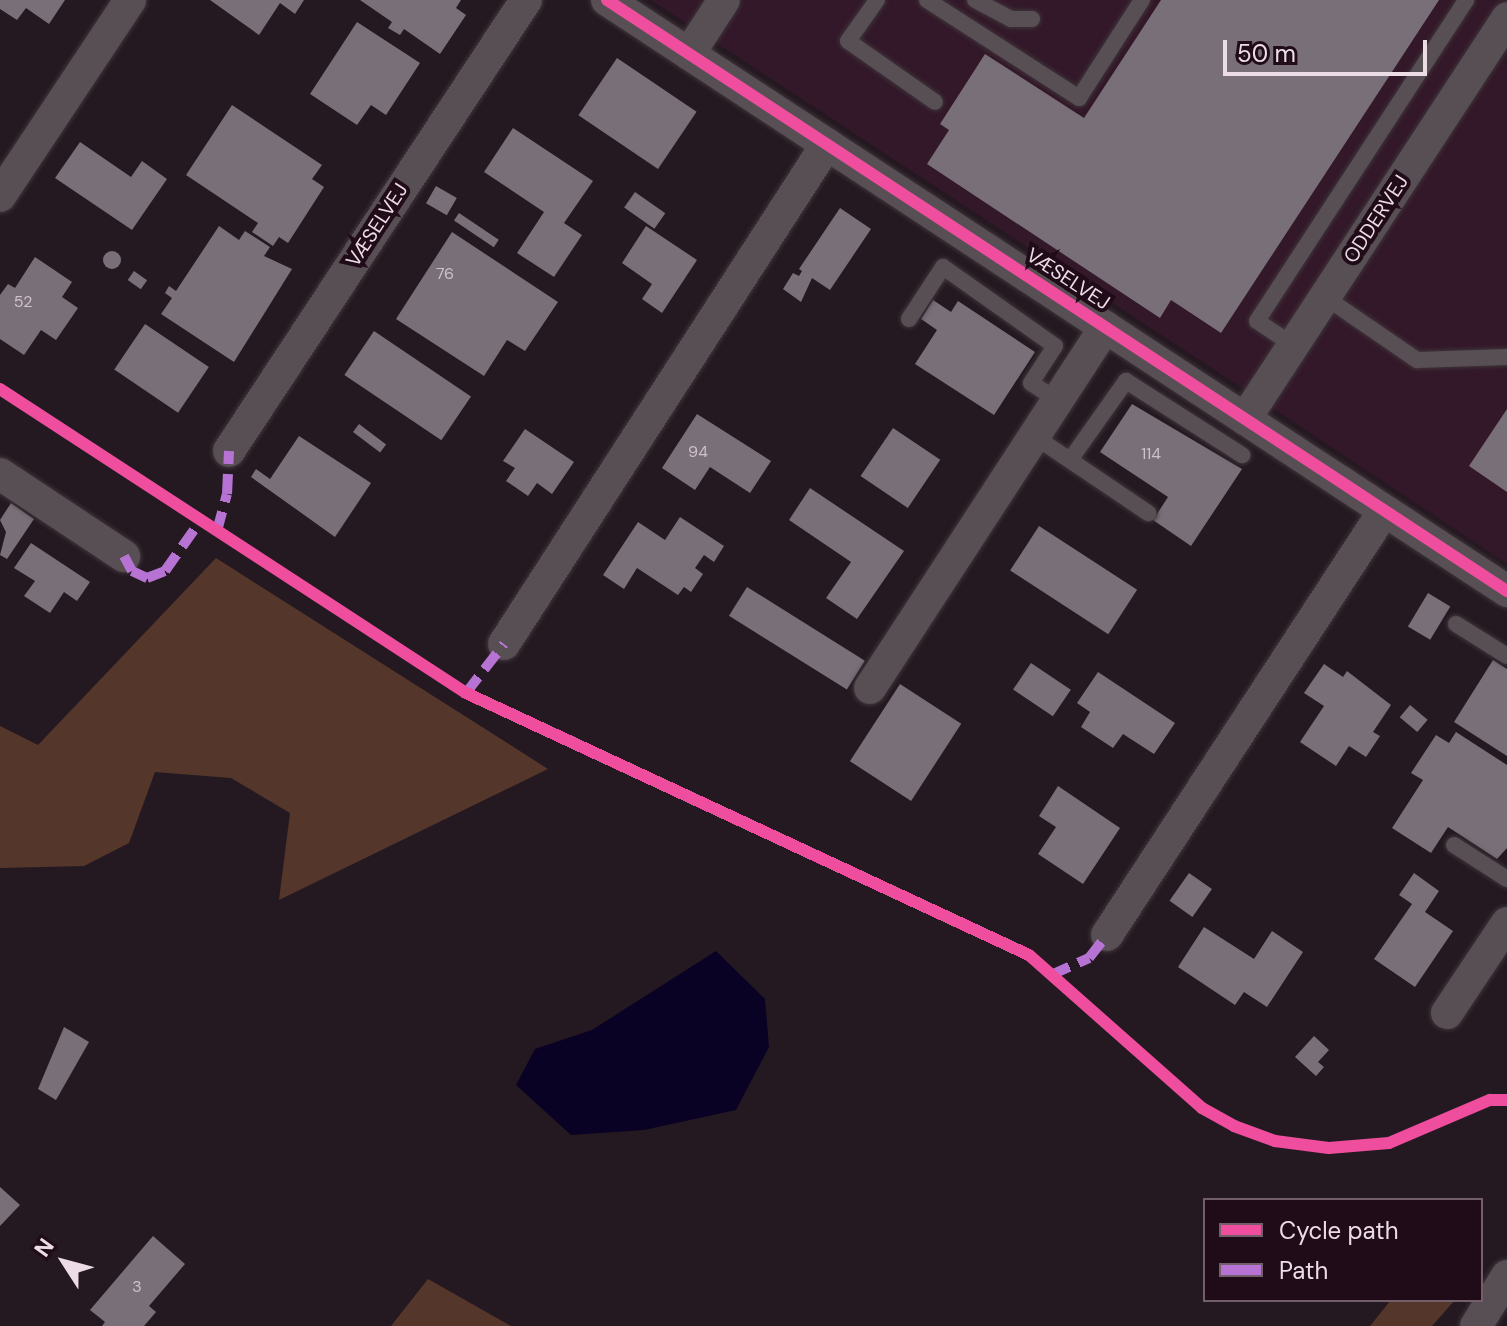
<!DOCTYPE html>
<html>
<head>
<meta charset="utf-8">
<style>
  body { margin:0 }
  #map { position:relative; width:1507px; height:1326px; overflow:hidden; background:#251921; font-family:"DM Sans",sans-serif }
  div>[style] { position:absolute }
  .built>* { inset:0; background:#331829 }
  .green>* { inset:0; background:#55362b }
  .water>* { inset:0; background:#090224 }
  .building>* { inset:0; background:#786f78; transform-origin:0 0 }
  .round { border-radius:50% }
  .roads { filter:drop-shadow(0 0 2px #3e343a) drop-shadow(0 0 2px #3e343a) }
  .lane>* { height:16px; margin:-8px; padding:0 8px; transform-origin:8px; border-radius:8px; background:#584f54 }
  .street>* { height:32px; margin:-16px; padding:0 16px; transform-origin:16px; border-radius:16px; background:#584f54 }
  .quiet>* { height:10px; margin-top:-5px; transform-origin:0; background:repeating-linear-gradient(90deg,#b673d3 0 20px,transparent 0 30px) }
  .cycleway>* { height:12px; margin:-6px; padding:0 6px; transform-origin:6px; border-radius:6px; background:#ef4d9e }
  span { translate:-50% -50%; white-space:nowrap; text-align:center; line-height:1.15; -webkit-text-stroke:8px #200b18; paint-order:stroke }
  .number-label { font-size:16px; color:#cfc1ca }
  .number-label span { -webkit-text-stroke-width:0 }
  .street-label { font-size:20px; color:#ecdce5 }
  .legend { position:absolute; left:1203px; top:1198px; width:280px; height:104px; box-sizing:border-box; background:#200b18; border:2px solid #725f6a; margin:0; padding:10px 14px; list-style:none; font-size:24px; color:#ecdce5 }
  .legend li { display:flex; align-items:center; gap:16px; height:40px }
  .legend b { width:40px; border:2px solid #725f6a }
  .north { position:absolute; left:24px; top:1222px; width:80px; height:80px; -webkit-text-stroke:6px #200b18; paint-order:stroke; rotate:306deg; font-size:22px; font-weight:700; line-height:32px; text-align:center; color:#ecdce5 }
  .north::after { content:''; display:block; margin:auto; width:28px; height:36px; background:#ecdce5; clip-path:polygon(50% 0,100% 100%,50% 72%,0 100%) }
  .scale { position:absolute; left:1223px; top:40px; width:204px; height:36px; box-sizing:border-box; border:4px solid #ecdce5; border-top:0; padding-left:10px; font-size:24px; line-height:28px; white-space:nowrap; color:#ecdce5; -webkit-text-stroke:6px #200b18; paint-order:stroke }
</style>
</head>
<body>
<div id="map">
  <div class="built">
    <div style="clip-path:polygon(651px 0,1507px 0,1507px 564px,1239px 386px)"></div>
  </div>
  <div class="green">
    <div style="clip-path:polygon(216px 558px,548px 769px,279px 900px,290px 813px,231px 778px,155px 772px,129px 843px,84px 866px,0 868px,0 726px,38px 745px)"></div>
    <div style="clip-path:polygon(428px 1279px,511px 1326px,391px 1326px)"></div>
    <div style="clip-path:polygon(1391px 1300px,1455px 1300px,1432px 1326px,1370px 1326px)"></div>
  </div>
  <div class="water">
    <div style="clip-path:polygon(716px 951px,765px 999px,769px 1047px,736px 1110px,644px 1130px,571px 1135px,516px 1085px,535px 1049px,592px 1030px)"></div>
  </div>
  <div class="building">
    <div style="clip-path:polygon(0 0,65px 0,49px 24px,26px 8px,17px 20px,0 9px)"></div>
    <div style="clip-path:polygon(210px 0,304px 0,295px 14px,280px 3px,259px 35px)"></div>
    <div style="clip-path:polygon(360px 0,461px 0,456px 8px,466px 15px,440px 54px,404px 29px,400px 35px,388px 28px,392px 22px)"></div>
    <div style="clip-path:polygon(1161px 0,1439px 0,1221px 333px,1171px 300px,1160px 318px,927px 164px,949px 130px,940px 124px,985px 54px,1084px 118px)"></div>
    <div style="clip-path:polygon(357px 22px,420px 63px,386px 115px,371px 105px,357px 125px,310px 94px)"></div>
    <div style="left:617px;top:58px;width:96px;height:69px;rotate:34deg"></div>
    <div style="clip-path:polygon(232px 105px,322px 165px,312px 179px,324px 187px,288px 243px,279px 237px,273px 246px,252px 232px,258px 223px,186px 175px)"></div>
    <div style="clip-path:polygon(513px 128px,593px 181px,564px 223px,582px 235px,554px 277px,517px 253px,544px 212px,484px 172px)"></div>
    <div style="clip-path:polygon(80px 142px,131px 177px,142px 161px,167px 179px,132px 230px,55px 178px)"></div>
    <div style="left:436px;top:186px;width:24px;height:20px;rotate:30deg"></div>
    <div style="left:635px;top:192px;width:37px;height:19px;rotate:35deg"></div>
    <div style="clip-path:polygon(840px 208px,871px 229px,830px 290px,812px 278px,801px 302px,783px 289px,793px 273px,799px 276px,802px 271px,799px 269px)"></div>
    <div style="left:459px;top:213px;width:48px;height:9px;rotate:34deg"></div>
    <div style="clip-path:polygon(219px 226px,239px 240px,245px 231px,270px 247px,264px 256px,292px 269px,234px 362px,161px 314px,172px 298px,165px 293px,169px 286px,176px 291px)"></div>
    <div style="clip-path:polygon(646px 226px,697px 260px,662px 313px,642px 299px,652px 284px,622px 263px)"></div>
    <div style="clip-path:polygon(452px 232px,558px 302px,525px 351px,507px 340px,484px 376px,396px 319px)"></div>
    <div class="round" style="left:103px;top:251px;width:18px;height:18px"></div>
    <div style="clip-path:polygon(35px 257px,72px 282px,62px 297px,78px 308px,56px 340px,41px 330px,24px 355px,0 339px,0 295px,8px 284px,15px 288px)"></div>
    <div style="left:134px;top:271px;width:16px;height:11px;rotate:35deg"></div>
    <div style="clip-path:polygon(933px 300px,951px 312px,958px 301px,1035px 352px,994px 415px,915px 364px,937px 330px,921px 319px)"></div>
    <div style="left:145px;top:324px;width:77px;height:55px;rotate:34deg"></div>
    <div style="left:374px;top:331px;width:117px;height:53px;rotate:34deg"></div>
    <div style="clip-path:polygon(1132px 404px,1242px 469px,1191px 546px,1153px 520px,1168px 497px,1100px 452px)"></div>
    <div style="clip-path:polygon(1507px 409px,1507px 492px,1469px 466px)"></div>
    <div style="clip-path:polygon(697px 414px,771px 461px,750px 493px,710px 467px,695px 490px,662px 468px)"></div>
    <div style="left:359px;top:424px;width:34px;height:10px;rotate:37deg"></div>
    <div style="left:893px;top:428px;width:57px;height:58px;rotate:34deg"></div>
    <div style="clip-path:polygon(525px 429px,574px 462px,552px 494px,537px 483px,528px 496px,506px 481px,515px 468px,503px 461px)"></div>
    <div style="clip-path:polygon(299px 436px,371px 483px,335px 537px,251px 477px,256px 469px,270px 479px)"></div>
    <div style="clip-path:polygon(810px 488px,904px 551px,857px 619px,826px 598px,851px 562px,789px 520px)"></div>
    <div style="clip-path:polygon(11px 503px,34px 519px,7px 559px,0 555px,6px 532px,0 520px)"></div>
    <div style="clip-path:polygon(680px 517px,724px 546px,714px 562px,704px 555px,695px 568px,703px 574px,691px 592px,684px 587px,678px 595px,637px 568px,624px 589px,603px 575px,638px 522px,665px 540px)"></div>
    <div style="left:1039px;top:526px;width:117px;height:53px;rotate:33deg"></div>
    <div style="clip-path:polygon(31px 543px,90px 582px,77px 601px,64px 592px,50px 613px,24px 596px,35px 581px,14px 568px)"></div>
    <div style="left:747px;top:587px;width:139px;height:34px;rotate:32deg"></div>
    <div style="left:1428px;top:593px;width:26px;height:39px;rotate:31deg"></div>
    <div style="clip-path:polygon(1493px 660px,1507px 669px,1507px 756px,1454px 722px)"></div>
    <div style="left:1031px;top:663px;width:48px;height:32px;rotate:34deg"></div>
    <div style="clip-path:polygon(1324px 664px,1343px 677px,1347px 671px,1391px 705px,1373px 732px,1380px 736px,1366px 757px,1349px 746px,1336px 766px,1300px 742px,1324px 706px,1304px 693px)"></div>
    <div style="clip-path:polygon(1098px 672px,1175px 723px,1154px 754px,1123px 734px,1113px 748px,1081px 727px,1090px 712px,1077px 703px)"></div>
    <div style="left:900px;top:684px;width:73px;height:92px;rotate:33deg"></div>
    <div style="left:1410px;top:705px;width:23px;height:16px;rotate:40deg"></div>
    <div style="clip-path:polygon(1456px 732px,1507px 765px,1507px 848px,1497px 859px,1448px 827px,1431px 853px,1392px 828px,1423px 780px,1411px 773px,1436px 735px,1449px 743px)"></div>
    <div style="clip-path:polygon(1058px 786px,1120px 828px,1083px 884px,1038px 854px,1056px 827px,1039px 816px)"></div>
    <div style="left:1189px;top:873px;width:28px;height:34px;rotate:35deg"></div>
    <div style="clip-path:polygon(1414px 873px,1439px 891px,1425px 912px,1453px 931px,1415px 987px,1374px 959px,1412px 904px,1399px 895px)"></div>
    <div style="clip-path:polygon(1204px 927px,1254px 959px,1272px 931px,1303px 952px,1267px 1007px,1244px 992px,1235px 1005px,1178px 967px)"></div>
    <div style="clip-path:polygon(64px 1027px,89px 1042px,56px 1100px,38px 1089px)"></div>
    <div style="clip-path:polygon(1314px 1036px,1329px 1050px,1318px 1062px,1324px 1067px,1316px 1076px,1295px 1057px)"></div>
    <div style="clip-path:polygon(0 1187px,20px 1205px,0 1226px)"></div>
    <div style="clip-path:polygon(153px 1236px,185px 1264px,149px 1306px,156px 1312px,144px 1326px,102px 1326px,105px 1322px,90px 1310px)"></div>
  </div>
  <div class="roads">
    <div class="lane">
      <div style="left:877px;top:0;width:50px;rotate:125.3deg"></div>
      <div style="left:848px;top:41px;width:106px;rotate:35deg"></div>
      <div style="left:927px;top:0;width:181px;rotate:32.8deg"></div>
      <div style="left:1079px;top:98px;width:117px;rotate:-57.3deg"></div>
      <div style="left:975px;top:0;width:41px;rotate:27.8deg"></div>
      <div style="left:1011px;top:19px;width:21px"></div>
      <div style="left:1325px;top:297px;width:112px;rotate:34.4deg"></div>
      <div style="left:1417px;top:360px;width:90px;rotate:-1.9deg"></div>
      <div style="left:909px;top:319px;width:62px;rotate:-56.8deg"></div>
      <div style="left:943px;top:267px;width:137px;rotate:35.2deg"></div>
      <div style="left:1055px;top:346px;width:44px;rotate:123deg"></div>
      <div style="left:1031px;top:383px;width:31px;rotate:33deg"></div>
      <div style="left:1293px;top:345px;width:43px;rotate:-146.3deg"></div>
      <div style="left:1257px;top:321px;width:383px;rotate:-56.9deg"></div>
      <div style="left:1034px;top:436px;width:138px;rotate:34deg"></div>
      <div style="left:1070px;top:460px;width:97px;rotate:-54.7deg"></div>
      <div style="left:1126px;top:381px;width:138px;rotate:32.5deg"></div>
      <div style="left:1456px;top:624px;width:60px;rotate:32.1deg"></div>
      <div style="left:1454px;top:845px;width:63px;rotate:32.7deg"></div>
    </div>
    <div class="street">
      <div style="left:607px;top:0;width:1077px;rotate:33.29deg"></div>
      <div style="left:689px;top:54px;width:64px;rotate:-57.1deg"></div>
      <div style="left:0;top:196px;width:235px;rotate:-56.4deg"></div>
      <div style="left:1245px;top:419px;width:479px;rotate:-56.8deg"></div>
      <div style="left:229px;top:451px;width:540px;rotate:-56.63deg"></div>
      <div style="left:0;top:474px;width:149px;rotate:33.5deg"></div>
      <div style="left:504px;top:644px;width:595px;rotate:-57.14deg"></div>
      <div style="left:870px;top:688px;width:431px;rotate:-56.9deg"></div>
      <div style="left:1107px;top:935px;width:506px;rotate:-56.84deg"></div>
      <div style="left:1447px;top:1013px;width:108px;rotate:-56.3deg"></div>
      <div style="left:1476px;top:1326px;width:59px;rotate:-58.2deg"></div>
    </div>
  </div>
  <div class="quiet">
    <div style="left:217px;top:531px;width:38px;rotate:-75deg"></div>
    <div style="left:227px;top:494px;width:43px;rotate:-87.3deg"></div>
    <div style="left:124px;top:556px;width:17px;rotate:62deg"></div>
    <div style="left:132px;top:571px;width:17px;rotate:25deg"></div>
    <div style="left:147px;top:578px;width:19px;rotate:-21deg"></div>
    <div style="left:165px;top:571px;width:62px;rotate:-54.8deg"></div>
    <div style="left:466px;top:693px;width:62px;rotate:-52.2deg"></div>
    <div style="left:1051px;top:975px;width:42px;rotate:-24.1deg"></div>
    <div style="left:1089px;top:958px;width:29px;rotate:-52deg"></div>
  </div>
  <div class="cycleway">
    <div style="left:607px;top:0;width:1077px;rotate:33.29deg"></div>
    <div style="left:0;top:389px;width:556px;rotate:33.12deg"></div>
    <div style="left:466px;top:693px;width:621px;rotate:24.96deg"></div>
    <div style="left:1029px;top:955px;width:231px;rotate:41.5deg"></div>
    <div style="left:1202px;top:1108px;width:37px;rotate:29deg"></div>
    <div style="left:1234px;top:1126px;width:44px;rotate:20.1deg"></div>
    <div style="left:1275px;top:1141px;width:54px;rotate:7.4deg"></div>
    <div style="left:1329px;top:1148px;width:60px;rotate:-4.8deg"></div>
    <div style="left:1389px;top:1143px;width:110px;rotate:-23.1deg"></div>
    <div style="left:1490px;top:1100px;width:17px"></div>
  </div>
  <div class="number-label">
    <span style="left:445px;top:274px">76</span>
    <span style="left:23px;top:302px">52</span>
    <span style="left:698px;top:452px">94</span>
    <span style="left:1151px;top:454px">114</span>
    <span style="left:137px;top:1287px">3</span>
  </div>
  <div class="street-label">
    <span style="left:1376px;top:219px;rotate:-57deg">ODDERVEJ</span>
    <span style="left:377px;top:225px;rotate:-57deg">VÆSELVEJ</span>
    <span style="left:1068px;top:279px;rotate:33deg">VÆSELVEJ</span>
  </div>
  <ul class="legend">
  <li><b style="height:10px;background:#ef4d9e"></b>Cycle path</li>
  <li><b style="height:10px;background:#b673d3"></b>Path</li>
  </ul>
  <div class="north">N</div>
  <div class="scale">50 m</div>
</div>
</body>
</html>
